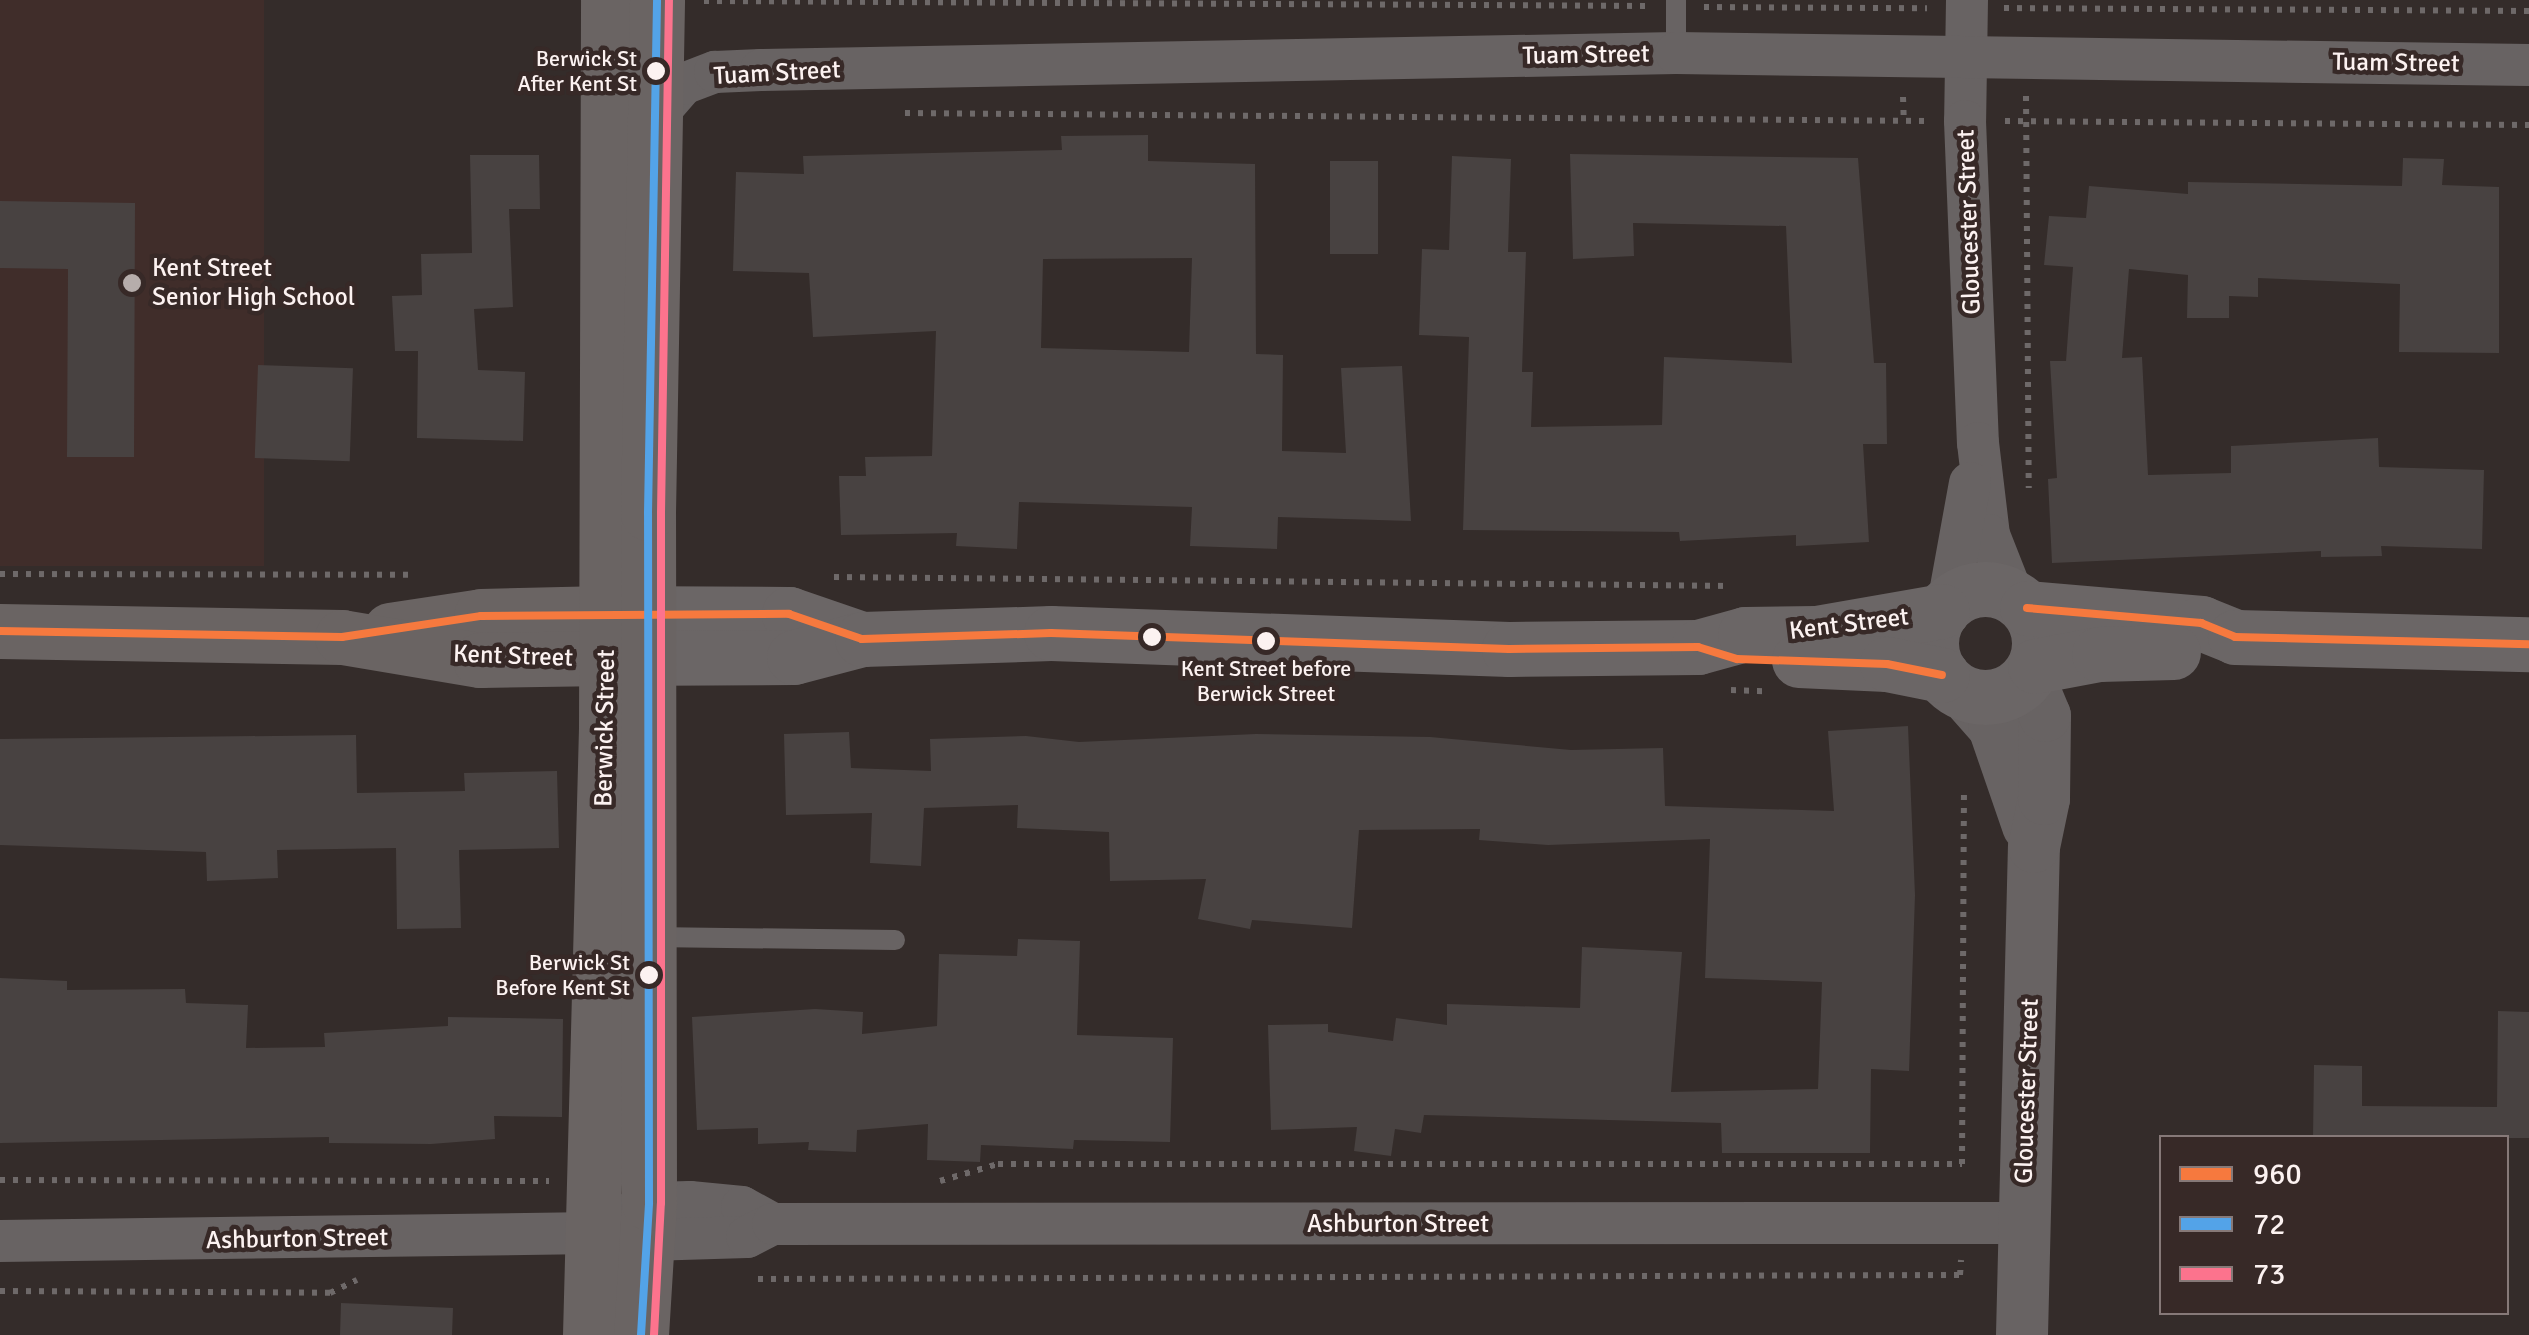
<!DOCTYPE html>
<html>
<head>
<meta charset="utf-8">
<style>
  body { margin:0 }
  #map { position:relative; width:2529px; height:1335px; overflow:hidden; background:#342c2a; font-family:Signika,sans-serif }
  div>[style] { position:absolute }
  .built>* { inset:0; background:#402d2a; transform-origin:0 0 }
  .building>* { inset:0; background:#484241; transform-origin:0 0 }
  .path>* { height:6px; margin-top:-3px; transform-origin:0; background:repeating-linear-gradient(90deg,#6e6969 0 5px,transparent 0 13px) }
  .service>* { height:20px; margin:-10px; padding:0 10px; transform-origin:10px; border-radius:10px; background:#686363 }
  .minor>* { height:42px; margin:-21px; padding:0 21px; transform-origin:21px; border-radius:21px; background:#686363 }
  .tertiary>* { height:52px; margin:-26px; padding:0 26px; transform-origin:26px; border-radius:26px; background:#686363 }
  .secondary>* { height:55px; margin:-27.5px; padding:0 27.5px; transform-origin:27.5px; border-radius:27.5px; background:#6b6666 }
  .secondary>.ring { margin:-27.5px; padding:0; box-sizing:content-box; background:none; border:55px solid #6b6666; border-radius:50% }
  .primary>* { height:55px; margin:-27.5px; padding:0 27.5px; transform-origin:27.5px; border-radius:27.5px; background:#6a6463 }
  .bus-1>* { height:8px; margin:-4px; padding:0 4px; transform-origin:4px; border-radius:4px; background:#f6793e }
  .bus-2>* { height:8px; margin:-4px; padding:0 4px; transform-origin:4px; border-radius:4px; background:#53a3e8 }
  .bus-3>* { height:8px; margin:-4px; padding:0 4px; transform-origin:4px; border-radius:4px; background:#fc738d }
  .dots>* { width:28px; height:28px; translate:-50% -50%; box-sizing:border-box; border:5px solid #372927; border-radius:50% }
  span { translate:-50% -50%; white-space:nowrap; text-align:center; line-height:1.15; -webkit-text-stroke:9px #372927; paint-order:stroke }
  .bus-label { font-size:22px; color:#fcf2f1 }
  .right { translate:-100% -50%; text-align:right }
  .street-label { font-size:25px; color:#fcf2f1 }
  .poi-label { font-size:25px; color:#fcf2f1 }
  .left { translate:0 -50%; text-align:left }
  .legend { position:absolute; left:2159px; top:1135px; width:350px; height:180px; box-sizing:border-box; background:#372927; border:2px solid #867978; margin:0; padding:12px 18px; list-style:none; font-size:30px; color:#fcf2f1 }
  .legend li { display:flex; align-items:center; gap:20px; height:50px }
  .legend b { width:50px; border:2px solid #867978 }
</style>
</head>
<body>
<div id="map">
  <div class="built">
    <div style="left:0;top:0;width:264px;height:566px"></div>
  </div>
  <div class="building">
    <div style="clip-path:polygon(evenodd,1148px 135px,1148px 161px,1255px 164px,1256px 354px,1283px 355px,1282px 451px,1346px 453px,1341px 368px,1402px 366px,1411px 521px,1278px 517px,1277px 549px,1190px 546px,1192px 507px,1019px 502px,1017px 549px,956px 546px,957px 533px,841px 535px,839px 476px,866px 476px,865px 457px,932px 456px,936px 331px,813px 337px,809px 273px,733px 271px,736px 172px,804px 174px,803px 156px,1062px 150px,1061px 136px,1148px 135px,1192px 258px,1189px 352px,1041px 348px,1043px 259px,1192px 258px)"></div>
    <div style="clip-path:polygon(1570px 154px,1858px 158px,1874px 363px,1886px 363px,1887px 444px,1863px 444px,1869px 542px,1796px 546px,1796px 535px,1680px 541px,1679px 532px,1463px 530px,1469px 337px,1419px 335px,1422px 249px,1449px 250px,1452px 156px,1511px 159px,1508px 252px,1526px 252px,1522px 372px,1533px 372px,1531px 427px,1662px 425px,1664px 357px,1792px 363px,1786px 226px,1633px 223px,1634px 256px,1573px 259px)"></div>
    <div style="clip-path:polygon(470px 155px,539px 155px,540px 209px,509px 209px,513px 307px,474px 309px,478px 370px,525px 372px,523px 441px,417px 438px,418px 351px,395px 351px,392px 296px,422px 295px,421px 254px,472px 253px)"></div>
    <div style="clip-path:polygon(2403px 158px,2444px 159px,2442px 185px,2499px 187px,2499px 353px,2399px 352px,2400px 284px,2258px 278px,2258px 297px,2229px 296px,2229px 318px,2187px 318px,2188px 275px,2129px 269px,2122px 358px,2142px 357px,2148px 475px,2231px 473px,2231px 446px,2378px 438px,2379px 467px,2484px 470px,2482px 549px,2381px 546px,2382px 556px,2321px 557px,2321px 551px,2052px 563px,2048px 479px,2057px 478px,2050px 361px,2066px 361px,2073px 267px,2044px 265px,2049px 216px,2086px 218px,2089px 186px,2188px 194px,2188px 182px,2402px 186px)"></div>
    <div style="left:1330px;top:161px;width:48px;height:93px"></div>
    <div style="clip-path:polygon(0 201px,135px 203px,134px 457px,67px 457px,68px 269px,0 268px)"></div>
    <div style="left:258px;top:365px;width:95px;height:93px;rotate:2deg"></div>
    <div style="clip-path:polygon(1908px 726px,1915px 895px,1909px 1071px,1871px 1069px,1870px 1153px,1722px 1153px,1721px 1123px,1424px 1115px,1421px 1133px,1395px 1129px,1391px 1156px,1354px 1151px,1357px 1127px,1271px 1130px,1268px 1025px,1328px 1024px,1328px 1032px,1393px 1041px,1396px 1018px,1447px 1025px,1447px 1004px,1580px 1008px,1582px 947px,1682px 952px,1671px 1092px,1818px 1089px,1822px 982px,1705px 978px,1710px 839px,1548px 845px,1479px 840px,1480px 829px,1359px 830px,1352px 928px,1252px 920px,1250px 929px,1198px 919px,1206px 879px,1110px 881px,1109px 832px,1017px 828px,1018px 805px,924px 808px,921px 866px,870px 863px,872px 813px,786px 815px,784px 734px,849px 732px,851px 768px,931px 771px,930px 739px,1026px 736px,1079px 742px,1256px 734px,1430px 737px,1571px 750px,1663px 748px,1665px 806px,1834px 811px,1828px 731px)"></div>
    <div style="clip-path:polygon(356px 735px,357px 793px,465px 791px,464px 773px,557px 771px,559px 848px,459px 850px,461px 928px,397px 929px,396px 848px,277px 850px,278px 878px,207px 881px,206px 852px,0 845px,0 739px)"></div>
    <div style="clip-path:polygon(1018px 939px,1080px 941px,1077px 1035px,1173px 1038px,1170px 1142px,1074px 1140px,1073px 1149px,981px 1145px,980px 1162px,927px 1160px,928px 1124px,857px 1130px,856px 1152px,808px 1150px,809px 1142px,758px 1144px,758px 1128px,697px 1130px,692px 1017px,815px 1009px,863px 1012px,862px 1034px,937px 1026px,939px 954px,1017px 956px)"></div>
    <div style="clip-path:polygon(0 978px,67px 981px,67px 990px,185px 989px,186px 1003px,248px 1005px,246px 1048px,325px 1047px,324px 1033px,448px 1026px,448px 1017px,563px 1019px,562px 1117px,494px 1116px,495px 1139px,431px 1144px,329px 1143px,329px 1137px,0 1143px)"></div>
    <div style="clip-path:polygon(2498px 1011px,2529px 1012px,2529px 1138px,2313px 1138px,2314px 1065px,2362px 1066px,2362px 1106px,2497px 1107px)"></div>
    <div style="clip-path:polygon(341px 1303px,453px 1308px,452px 1335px,340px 1335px)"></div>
  </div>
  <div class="path">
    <div style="left:704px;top:1px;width:943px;rotate:0.3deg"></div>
    <div style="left:1704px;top:7px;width:223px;rotate:0.3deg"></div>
    <div style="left:2004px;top:8px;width:525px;rotate:0.33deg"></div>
    <div style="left:2026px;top:96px;width:392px;rotate:89.6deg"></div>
    <div style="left:1903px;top:97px;width:23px;rotate:88deg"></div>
    <div style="left:905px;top:113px;width:1023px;rotate:0.45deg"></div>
    <div style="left:2005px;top:121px;width:524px;rotate:0.44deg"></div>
    <div style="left:0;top:574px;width:414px;rotate:0.1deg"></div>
    <div style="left:834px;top:577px;width:897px;rotate:0.57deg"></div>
    <div style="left:1731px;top:690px;width:33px;rotate:2deg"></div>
    <div style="left:0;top:1180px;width:549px;rotate:0.1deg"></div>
    <div style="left:940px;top:1181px;width:60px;rotate:-16.3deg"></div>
    <div style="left:998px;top:1164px;width:964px"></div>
    <div style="left:1962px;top:1164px;width:374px;rotate:-89.7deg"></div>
    <div style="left:758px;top:1279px;width:1202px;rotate:-0.19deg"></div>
    <div style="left:1960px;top:1275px;width:15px;rotate:-86deg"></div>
    <div style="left:0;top:1291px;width:330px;rotate:0.3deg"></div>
    <div style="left:330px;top:1293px;width:30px;rotate:-26deg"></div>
  </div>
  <div class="service">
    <div style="left:1676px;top:53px;width:53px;rotate:-90deg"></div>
    <div style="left:651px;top:937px;width:244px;rotate:0.7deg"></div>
  </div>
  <div class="minor">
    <div style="left:1967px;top:0;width:121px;rotate:90.9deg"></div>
    <div style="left:1965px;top:121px;width:322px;rotate:87.7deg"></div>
    <div style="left:1978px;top:443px;width:93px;rotate:83.2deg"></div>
    <div style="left:1989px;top:535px;width:66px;rotate:68.5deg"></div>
    <div style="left:658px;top:113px;width:38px;rotate:-49deg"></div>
    <div style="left:683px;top:84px;width:34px;rotate:-21deg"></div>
    <div style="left:715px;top:72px;width:46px;rotate:-2.5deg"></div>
    <div style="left:761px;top:70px;width:915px;rotate:-1.06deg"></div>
    <div style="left:1676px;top:53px;width:853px;rotate:0.81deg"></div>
    <div style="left:1948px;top:604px;width:123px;rotate:-79.7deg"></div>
    <div style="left:625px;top:1216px;width:27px;rotate:-28deg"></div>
    <div style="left:649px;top:1203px;width:41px;rotate:-1.4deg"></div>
    <div style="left:690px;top:1202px;width:52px;rotate:5.5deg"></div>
    <div style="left:742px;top:1207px;width:35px;rotate:29deg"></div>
    <div style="left:0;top:1241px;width:594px;rotate:-0.77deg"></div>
    <div style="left:594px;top:1233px;width:54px;rotate:7.4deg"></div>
    <div style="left:648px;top:1240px;width:99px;rotate:-1.7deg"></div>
    <div style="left:747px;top:1237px;width:29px;rotate:-27deg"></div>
    <div style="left:773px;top:1224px;width:1250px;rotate:-0.05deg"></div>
  </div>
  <div class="tertiary">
    <div style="left:1964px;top:693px;width:45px;rotate:48.6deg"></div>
    <div style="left:1994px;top:727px;width:105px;rotate:71deg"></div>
    <div style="left:2022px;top:1335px;width:488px;rotate:-88.6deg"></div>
    <div style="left:2034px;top:847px;width:49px;rotate:-78.2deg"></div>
    <div style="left:2044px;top:799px;width:83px;rotate:-89.3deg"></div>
    <div style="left:2045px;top:716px;width:44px;rotate:-112.5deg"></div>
  </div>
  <div class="secondary">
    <div class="ring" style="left:1931px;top:589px;width:53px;height:53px"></div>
    <div style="left:2027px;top:608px;width:175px;rotate:4.9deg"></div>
    <div style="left:2201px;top:623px;width:37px;rotate:22deg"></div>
    <div style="left:2235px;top:637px;width:294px;rotate:1.4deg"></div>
    <div style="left:605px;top:613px;width:184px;rotate:0.3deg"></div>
    <div style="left:789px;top:614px;width:77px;rotate:18.9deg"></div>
    <div style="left:607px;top:658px;width:187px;rotate:-0.3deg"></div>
    <div style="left:794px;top:657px;width:70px;rotate:-14.8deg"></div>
    <div style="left:862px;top:639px;width:189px;rotate:-1.8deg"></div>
    <div style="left:1051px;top:633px;width:458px;rotate:2deg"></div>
    <div style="left:1509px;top:649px;width:189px;rotate:-0.6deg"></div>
    <div style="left:1698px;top:647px;width:49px;rotate:-15.5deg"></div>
    <div style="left:1745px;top:634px;width:71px;rotate:-0.8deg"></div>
    <div style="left:1816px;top:633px;width:128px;rotate:-9.9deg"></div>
    <div style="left:1799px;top:660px;width:88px;rotate:2.6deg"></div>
    <div style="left:1887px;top:664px;width:56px;rotate:11.3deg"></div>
    <div style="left:2035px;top:666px;width:65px;rotate:-10.6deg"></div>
    <div style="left:2099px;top:654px;width:74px;rotate:-1.5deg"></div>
  </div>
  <div class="primary">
    <div style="left:390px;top:630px;width:92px;rotate:-8.7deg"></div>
    <div style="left:481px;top:616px;width:124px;rotate:-1.4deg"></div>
    <div style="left:0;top:631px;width:342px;rotate:1deg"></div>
    <div style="left:342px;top:637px;width:140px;rotate:9.5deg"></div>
    <div style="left:480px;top:660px;width:127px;rotate:-0.9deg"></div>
    <div style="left:590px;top:1335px;width:608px;rotate:-88.49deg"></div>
    <div style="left:606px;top:727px;width:727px;rotate:-89.84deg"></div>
    <div style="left:641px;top:1335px;width:132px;rotate:-86.5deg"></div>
    <div style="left:649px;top:1203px;width:690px;rotate:-90.08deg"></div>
    <div style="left:648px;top:513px;width:513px;rotate:-88.99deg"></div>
  </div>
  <div class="bus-1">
    <div style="left:2027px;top:608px;width:175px;rotate:4.9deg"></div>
    <div style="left:2201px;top:623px;width:37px;rotate:22deg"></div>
    <div style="left:2235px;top:637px;width:294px;rotate:1.4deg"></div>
    <div style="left:0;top:631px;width:342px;rotate:1deg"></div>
    <div style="left:342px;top:637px;width:141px;rotate:-8.6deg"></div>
    <div style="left:481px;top:616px;width:308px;rotate:-0.4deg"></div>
    <div style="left:789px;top:614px;width:77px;rotate:18.9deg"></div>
    <div style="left:862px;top:639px;width:189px;rotate:-1.8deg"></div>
    <div style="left:1051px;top:633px;width:458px;rotate:2deg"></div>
    <div style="left:1509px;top:649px;width:189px;rotate:-0.6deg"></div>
    <div style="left:1698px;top:647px;width:41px;rotate:17.1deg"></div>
    <div style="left:1737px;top:659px;width:150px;rotate:1.9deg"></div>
    <div style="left:1887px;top:664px;width:56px;rotate:11.3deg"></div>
  </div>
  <div class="bus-2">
    <div style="left:641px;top:1335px;width:132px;rotate:-86.5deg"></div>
    <div style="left:649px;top:1203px;width:690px;rotate:-90.08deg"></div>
    <div style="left:648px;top:513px;width:513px;rotate:-88.99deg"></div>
  </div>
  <div class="bus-3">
    <div style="left:654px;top:1335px;width:132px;rotate:-87deg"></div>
    <div style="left:661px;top:1203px;width:690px;rotate:-90deg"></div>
    <div style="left:661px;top:513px;width:513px;rotate:-89.11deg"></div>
  </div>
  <div class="dots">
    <div style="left:656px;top:71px;background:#fcf2f1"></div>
    <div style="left:132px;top:283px;background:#b6adab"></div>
    <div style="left:1152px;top:637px;background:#fcf2f1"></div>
    <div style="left:1266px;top:641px;background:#fcf2f1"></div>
    <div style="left:649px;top:975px;background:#fcf2f1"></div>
  </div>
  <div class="bus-label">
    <span class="right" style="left:637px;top:71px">Berwick St<br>After Kent St</span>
    <span style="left:1266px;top:681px">Kent Street before<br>Berwick Street</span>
    <span class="right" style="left:630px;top:975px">Berwick St<br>Before Kent St</span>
  </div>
  <div class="street-label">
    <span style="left:1586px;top:55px;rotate:-1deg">Tuam Street</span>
    <span style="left:2396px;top:63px;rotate:1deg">Tuam Street</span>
    <span style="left:777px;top:73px;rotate:-3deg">Tuam Street</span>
    <span style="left:1969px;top:222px;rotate:-92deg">Gloucester Street</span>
    <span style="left:1849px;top:624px;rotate:-7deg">Kent Street</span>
    <span style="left:513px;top:656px;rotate:2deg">Kent Street</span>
    <span style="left:605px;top:728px;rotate:-89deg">Berwick Street</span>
    <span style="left:2027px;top:1091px;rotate:-88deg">Gloucester Street</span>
    <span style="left:1398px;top:1224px">Ashburton Street</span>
    <span style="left:297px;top:1239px;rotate:-1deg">Ashburton Street</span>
  </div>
  <div class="poi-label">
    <span class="left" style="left:152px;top:283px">Kent Street<br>Senior High School</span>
  </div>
  <ul class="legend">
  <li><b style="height:12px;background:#f6793e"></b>960</li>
  <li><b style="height:12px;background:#53a3e8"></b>72</li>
  <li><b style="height:12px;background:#fc738d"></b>73</li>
  </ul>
</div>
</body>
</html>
